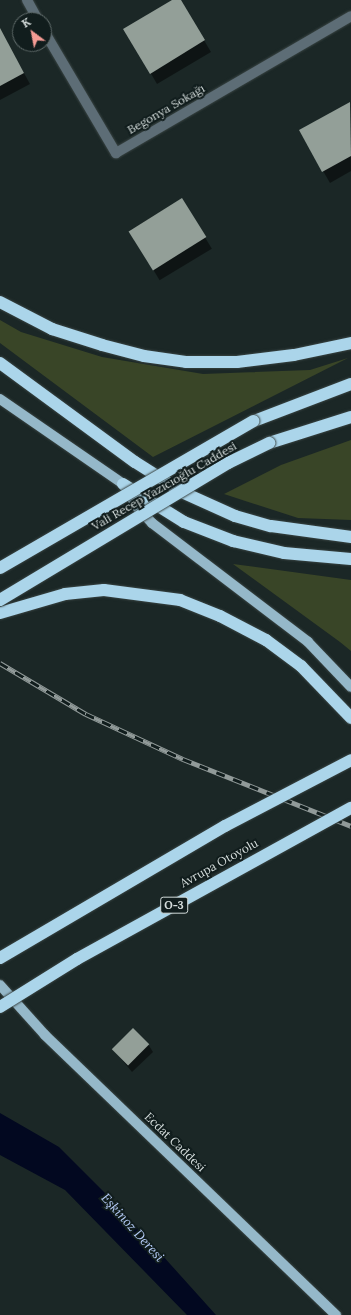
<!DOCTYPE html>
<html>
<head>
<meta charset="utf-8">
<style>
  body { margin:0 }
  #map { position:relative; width:351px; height:1315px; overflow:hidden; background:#1b2726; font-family:Lora,serif }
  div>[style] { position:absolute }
  .green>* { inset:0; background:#394527 }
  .water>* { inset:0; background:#020820 }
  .shadow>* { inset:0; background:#0007; transform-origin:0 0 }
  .building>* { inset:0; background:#939f98; transform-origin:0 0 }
  .roads { filter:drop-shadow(0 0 1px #394443) drop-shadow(0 0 1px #394443) }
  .minor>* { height:10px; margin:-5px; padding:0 5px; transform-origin:5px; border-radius:5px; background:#5d6d76 }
  .major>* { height:10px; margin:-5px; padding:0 5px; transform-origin:5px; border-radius:5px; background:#95b8c9 }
  .highway>* { height:12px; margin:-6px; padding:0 6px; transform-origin:6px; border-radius:6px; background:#abd5ea }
  .rail>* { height:4.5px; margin-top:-2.25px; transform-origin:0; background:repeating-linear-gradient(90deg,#111d1d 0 9px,#919a99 0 18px); box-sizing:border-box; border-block:1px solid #919a99 }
  .bridges { filter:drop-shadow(0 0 1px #394443) drop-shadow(0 0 1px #394443) }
  .highway-bridge>* { height:12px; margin:-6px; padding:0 6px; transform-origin:6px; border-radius:6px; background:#abd5ea }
  span { translate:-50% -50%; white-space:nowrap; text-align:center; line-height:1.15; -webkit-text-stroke:4px #111d1d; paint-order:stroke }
  .shield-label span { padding:1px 3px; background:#111d1d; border:1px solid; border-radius:3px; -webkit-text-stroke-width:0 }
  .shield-label { font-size:11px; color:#d5dddc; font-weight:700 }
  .street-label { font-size:12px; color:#d5dddc }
  .water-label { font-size:13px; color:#b7cefa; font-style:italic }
  .north { position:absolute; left:12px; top:12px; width:40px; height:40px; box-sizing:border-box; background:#111d1d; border:1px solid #5f6a69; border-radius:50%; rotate:328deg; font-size:11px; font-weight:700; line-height:16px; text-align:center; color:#d5dddc }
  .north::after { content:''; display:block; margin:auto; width:14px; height:18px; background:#f59c95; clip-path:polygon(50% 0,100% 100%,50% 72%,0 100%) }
</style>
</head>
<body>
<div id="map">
  <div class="green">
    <div style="clip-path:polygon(0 320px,21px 332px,102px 357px,203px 374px,310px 370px,348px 358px,153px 457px,0 343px)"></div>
    <div style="clip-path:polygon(351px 440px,351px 520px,298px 518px,224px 494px,281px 465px)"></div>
    <div style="clip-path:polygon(233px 564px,351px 580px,351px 651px,340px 642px)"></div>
  </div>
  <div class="water">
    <div style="clip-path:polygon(0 1113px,59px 1147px,117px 1205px,216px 1315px,187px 1315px,65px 1190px,0 1155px)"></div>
  </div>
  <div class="shadow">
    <div style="clip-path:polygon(174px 0,180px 0,211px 52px,157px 84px,125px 29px)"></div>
    <div style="clip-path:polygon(0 30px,30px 84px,0 100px)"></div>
    <div style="clip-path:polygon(350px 103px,351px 171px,330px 183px,300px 131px)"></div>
    <div style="left:182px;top:199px;width:58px;height:61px;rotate:59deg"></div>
    <div style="clip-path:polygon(148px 1044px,153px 1052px,132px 1072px,113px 1049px)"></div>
  </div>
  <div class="building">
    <div style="clip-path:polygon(172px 0,181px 0,205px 40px,150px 74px,123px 29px)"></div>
    <div style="clip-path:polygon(0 28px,24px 73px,0 86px)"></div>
    <div style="clip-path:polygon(350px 102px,351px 156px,322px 172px,299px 130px)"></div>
    <div style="left:182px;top:198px;width:46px;height:63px;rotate:58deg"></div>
    <div style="left:133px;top:1028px;width:23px;height:30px;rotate:45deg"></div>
  </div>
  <div class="roads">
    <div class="minor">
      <div style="left:27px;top:0;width:23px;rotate:61deg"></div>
      <div style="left:44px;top:31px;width:142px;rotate:59.5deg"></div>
      <div style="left:116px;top:153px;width:272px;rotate:-30.2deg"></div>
    </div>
    <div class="major">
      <div style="left:0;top:399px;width:150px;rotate:34.6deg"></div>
      <div style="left:123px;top:484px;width:28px;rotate:58deg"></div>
      <div style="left:138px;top:508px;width:21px;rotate:47deg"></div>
      <div style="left:152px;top:523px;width:196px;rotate:37.3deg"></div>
      <div style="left:308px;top:642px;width:62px;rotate:46.3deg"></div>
      <div style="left:0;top:985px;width:67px;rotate:48deg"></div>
      <div style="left:45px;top:1035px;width:404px;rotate:43.9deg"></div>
    </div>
    <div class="highway">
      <div style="left:0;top:302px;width:59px;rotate:27.4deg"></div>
      <div style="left:52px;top:329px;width:52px;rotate:17.7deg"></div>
      <div style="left:102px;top:345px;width:43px;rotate:14.7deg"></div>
      <div style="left:144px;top:356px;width:42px;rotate:8.1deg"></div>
      <div style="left:186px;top:362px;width:51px"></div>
      <div style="left:237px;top:362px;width:57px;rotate:-7deg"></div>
      <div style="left:294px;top:355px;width:58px;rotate:-11.9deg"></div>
      <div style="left:0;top:363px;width:167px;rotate:36.3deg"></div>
      <div style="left:135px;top:462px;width:58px;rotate:32.3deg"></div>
      <div style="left:184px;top:493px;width:56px;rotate:24.3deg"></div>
      <div style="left:235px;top:516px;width:37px;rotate:16deg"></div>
      <div style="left:271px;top:526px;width:81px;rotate:7.8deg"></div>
      <div style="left:254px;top:421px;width:104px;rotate:-20.9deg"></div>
      <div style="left:269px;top:443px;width:86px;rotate:-17.6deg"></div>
      <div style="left:123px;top:484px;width:72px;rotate:31.9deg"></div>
      <div style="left:184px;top:522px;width:53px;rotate:21.2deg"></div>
      <div style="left:233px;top:541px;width:52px;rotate:13.2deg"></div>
      <div style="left:284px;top:553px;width:67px;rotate:5.1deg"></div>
      <div style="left:0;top:613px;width:68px;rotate:-16.3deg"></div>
      <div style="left:65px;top:594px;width:39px;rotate:-6deg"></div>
      <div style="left:104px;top:590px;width:77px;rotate:7.5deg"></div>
      <div style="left:180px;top:600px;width:43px;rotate:21.8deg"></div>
      <div style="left:220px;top:616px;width:52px;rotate:27.6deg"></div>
      <div style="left:266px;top:640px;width:44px;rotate:36.6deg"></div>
      <div style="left:301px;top:666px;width:72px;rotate:46.1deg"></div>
    </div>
  </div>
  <div class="rail">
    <div style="left:0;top:663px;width:100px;rotate:30.7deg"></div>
    <div style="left:86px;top:714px;width:107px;rotate:24.9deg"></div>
    <div style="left:183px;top:759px;width:181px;rotate:21.7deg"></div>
  </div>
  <div class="bridges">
    <div class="highway-bridge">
      <div style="left:0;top:568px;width:293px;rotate:-30.1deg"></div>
      <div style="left:0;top:600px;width:266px;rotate:-31deg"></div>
      <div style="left:228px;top:463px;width:46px;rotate:-26deg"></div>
      <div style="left:0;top:958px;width:261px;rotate:-30.4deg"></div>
      <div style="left:225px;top:826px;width:142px;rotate:-27.6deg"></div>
      <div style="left:0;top:1007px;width:91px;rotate:-31.9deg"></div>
      <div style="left:77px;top:959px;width:313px;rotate:-28.9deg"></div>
    </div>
  </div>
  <div class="shield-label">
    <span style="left:174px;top:905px">O-3</span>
  </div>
  <div class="street-label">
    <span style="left:166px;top:109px;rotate:-30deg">Begonya Sokağı</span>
    <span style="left:164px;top:486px;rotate:-30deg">Vali Recep Yazıcıoğlu Caddesi</span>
    <span style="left:219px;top:863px;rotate:-29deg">Avrupa Otoyolu</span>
    <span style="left:175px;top:1142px;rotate:44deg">Ecdat Caddesi</span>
  </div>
  <div class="water-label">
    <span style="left:132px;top:1228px;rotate:48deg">Eşkinoz Deresi</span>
  </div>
  <div class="north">K</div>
</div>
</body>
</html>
